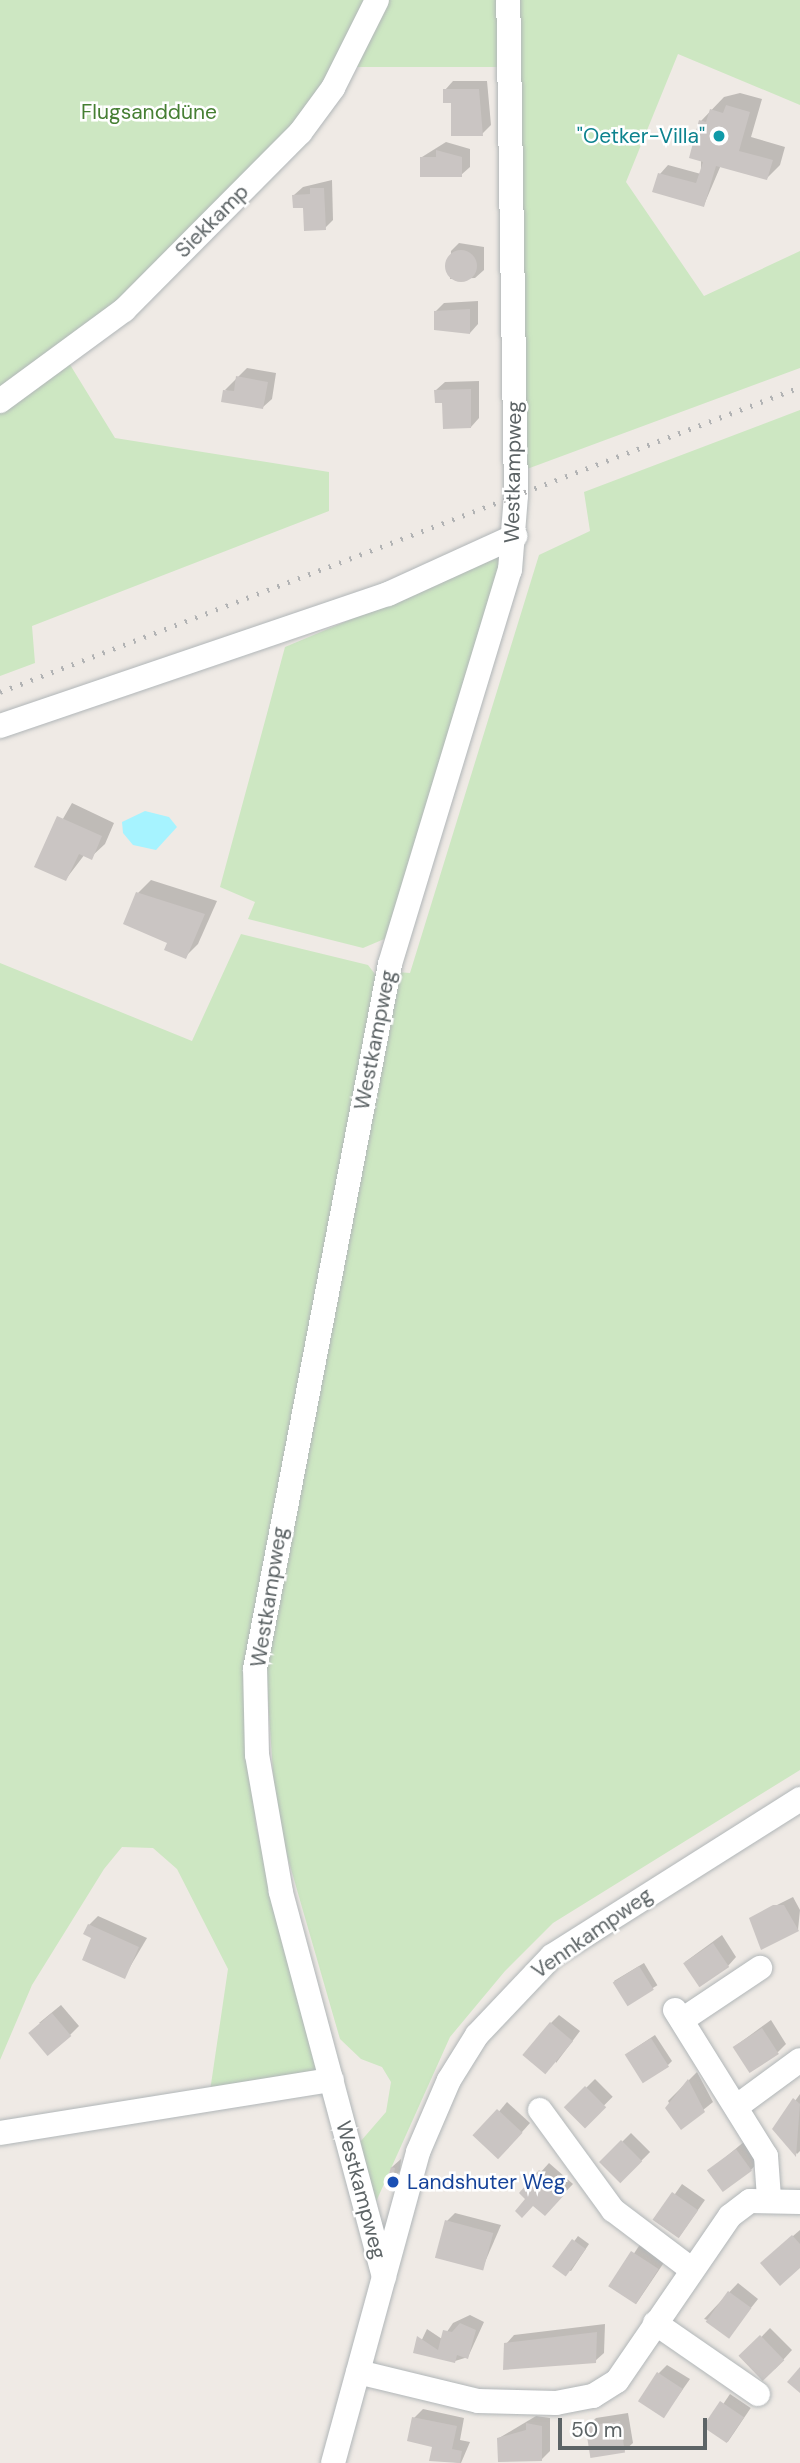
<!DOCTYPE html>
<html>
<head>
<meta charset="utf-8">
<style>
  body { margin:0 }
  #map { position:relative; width:800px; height:2463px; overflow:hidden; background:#efeae5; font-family:"DM Sans",sans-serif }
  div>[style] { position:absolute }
  .green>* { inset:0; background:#cde7c2 }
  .water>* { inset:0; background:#a6f3ff }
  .shadow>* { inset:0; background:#0003; transform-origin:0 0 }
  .building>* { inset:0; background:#cac5c3; transform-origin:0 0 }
  .round { border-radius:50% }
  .roads { filter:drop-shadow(0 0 2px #b1b6b8) drop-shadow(0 0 2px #b1b6b8) }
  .minor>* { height:24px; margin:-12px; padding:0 12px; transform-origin:12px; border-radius:12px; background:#fff }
  .rail>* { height:5px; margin-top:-2.5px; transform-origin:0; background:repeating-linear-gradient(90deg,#b2b3b4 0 2px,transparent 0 11px) }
  .dots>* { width:19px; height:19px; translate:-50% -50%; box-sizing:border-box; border:4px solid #fff; border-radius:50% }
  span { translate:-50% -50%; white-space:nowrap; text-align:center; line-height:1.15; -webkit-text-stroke:5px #fff; paint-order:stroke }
  .park-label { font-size:21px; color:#467f33 }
  .culture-label { font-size:21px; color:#0d838f }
  .right { translate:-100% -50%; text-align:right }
  .street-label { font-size:21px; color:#5d6466 }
  .transit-label { font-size:21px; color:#164399 }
  .left { translate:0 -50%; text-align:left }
  .scale { position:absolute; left:558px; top:2418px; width:149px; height:32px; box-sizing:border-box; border:4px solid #5d6466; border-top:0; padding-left:9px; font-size:21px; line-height:24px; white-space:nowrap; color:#5d6466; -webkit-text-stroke:5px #fff; paint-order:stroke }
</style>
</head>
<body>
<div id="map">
  <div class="green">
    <div style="clip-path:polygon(0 0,499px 0,499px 67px,355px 67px,69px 363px,115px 438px,329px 472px,329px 511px,32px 626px,35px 663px,0 676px)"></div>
    <div style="clip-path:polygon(518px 0,800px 0,800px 105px,678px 54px,626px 182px,704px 296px,800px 251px,800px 368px,527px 469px)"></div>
    <div style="clip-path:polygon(800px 410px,800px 1770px,553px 1923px,505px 1971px,450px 2037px,375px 2204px,360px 2142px,386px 2112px,391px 2082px,382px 2067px,361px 2059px,340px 2039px,276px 1817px,266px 1669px,397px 972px,410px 973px,539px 555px,590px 531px,584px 492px)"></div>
    <div style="clip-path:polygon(504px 555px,389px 937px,363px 948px,248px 919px,255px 902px,220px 887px,285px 647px)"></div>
    <div style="clip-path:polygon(241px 934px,368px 965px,378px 978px,244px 1669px,256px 1826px,318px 2066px,313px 2076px,210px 2091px,228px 1969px,177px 1869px,153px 1848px,122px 1847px,104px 1869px,32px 1985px,0 2060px,0 963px,192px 1041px)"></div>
  </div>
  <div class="water">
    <div style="clip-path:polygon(145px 811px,169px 817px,177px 827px,156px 850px,133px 845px,123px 833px,122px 822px)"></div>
  </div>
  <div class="shadow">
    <div style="clip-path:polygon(453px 81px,487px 81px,491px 125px,482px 134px,445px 90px)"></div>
    <div style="clip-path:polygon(740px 93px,762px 99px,751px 137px,785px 147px,780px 165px,767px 178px,721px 165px,704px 205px,660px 174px,668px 165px,701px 174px,701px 121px,724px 97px)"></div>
    <div style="clip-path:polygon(446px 142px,470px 149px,470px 167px,461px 175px,422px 157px)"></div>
    <div style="clip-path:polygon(332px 180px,333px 220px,325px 228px,294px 195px,303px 187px)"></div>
    <div style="clip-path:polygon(459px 243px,484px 247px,484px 270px,475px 278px,450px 279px,451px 251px)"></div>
    <div style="clip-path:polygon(478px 301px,478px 324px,470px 333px,436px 311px,444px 303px)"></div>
    <div style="clip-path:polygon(247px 368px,276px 373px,272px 399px,263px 407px,225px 390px)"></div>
    <div style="clip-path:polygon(479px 381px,479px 418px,471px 427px,436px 390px,445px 382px)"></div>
    <div style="clip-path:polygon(72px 803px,114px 823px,105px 844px,91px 857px,85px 854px,66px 879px,36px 866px)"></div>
    <div style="clip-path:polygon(151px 880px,217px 901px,198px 944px,185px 957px,138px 893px)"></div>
    <div style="clip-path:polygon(793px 1897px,800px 1910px,798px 1930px,751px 1918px)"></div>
    <div style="clip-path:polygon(98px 1916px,147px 1938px,124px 1977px,94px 1937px,89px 1925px)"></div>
    <div style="clip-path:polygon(722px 1935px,736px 1957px,728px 1966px,685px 1962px)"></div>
    <div style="left:644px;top:1963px;width:26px;height:35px;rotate:59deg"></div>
    <div style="clip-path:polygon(61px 2005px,79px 2026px,70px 2035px,39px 2023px)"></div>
    <div style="clip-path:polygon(559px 2015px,580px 2031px,556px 2063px,551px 2023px)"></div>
    <div style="clip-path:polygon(771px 2020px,786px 2044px,778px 2052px,734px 2047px)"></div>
    <div style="clip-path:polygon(655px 2035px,672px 2061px,668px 2065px,631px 2051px)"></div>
    <div style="clip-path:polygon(697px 2072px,713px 2102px,682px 2127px,668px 2101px)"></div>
    <div style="left:595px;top:2079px;width:25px;height:40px;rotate:45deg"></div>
    <div style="clip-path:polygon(800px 2094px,800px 2151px,797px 2154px,775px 2129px)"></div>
    <div style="clip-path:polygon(507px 2102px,530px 2123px,507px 2149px,477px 2138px)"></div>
    <div style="left:631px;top:2133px;width:27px;height:42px;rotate:45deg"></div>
    <div style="clip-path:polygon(745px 2141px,759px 2161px,751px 2170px,710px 2170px)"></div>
    <div style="clip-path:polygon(401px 2159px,400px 2171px,392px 2180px,392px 2167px)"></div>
    <div style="clip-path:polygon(549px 2163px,573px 2184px,553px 2205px,522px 2193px)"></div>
    <div style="left:682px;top:2184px;width:28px;height:45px;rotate:35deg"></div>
    <div style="clip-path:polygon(455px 2213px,501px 2225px,482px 2269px,447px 2221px)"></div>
    <div style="clip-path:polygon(800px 2230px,800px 2266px,771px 2255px)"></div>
    <div style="clip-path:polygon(578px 2236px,589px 2244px,571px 2271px,556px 2266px)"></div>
    <div style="left:641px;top:2243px;width:30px;height:53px;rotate:34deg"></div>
    <div style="clip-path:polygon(738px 2283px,758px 2299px,735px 2328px,704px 2319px)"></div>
    <div style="clip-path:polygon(470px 2315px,484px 2322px,468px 2357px,455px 2361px,416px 2352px,427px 2329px,442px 2339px,453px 2323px)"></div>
    <div style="clip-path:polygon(605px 2324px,604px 2353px,595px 2361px,505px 2368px,506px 2344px,514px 2335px)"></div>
    <div style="clip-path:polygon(770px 2328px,792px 2350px,775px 2369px,742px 2357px)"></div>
    <div style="clip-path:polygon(667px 2365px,690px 2379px,664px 2416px,659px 2373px)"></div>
    <div style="left:730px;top:2394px;width:25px;height:41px;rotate:34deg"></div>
    <div style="clip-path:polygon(423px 2409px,464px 2418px,460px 2440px,470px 2442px,461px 2463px,431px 2459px,435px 2445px,414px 2418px)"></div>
    <div style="clip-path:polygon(628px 2413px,633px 2443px,624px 2451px,587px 2427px,596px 2418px)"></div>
    <div style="clip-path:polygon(536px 2416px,550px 2418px,550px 2451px,541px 2460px,499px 2438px)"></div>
  </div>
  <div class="building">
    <div style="clip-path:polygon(443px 89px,479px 89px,483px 136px,451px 136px,451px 103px,443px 103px)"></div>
    <div style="clip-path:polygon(726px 105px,750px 112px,739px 151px,773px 160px,767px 180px,716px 166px,704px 207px,652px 192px,658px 173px,696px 183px,703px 162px,689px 158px,699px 120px,706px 122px,710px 109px,723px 113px)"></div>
    <div style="clip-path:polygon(436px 150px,462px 157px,462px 177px,420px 177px,420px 157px,436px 157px)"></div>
    <div style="clip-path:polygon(310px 188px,324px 188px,326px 230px,304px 231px,303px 208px,293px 208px,292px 195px,310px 194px)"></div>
    <div class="round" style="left:445px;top:250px;width:32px;height:32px"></div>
    <div style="clip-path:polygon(470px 309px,470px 334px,434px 330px,434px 311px)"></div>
    <div style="clip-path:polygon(236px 376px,268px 382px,263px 409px,221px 402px,223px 390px,234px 391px)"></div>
    <div style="clip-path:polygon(471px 389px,471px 428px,443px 429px,442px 403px,435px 403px,434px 390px)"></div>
    <div style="clip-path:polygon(57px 816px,102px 836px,92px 860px,79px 854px,66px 881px,34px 867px)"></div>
    <div style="clip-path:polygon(136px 892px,205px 914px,186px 959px,164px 950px,167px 943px,123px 924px)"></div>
    <div style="clip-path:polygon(773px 1905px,784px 1905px,799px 1931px,761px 1950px,749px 1918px)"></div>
    <div style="clip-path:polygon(88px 1924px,139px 1947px,125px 1979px,82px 1960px,91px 1938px,83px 1934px)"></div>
    <div style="left:713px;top:1943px;width:29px;height:36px;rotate:56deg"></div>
    <div style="left:639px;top:1966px;width:28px;height:31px;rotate:58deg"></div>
    <div style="left:52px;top:2013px;width:30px;height:31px;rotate:50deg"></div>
    <div style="left:550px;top:2022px;width:30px;height:43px;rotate:40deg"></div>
    <div style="left:762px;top:2028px;width:31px;height:35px;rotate:57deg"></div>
    <div style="left:651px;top:2038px;width:34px;height:31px;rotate:58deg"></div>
    <div style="clip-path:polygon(688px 2079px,705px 2112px,681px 2130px,665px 2108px)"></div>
    <div style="left:585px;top:2086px;width:30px;height:30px;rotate:45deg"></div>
    <div style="clip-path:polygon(793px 2098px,800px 2104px,796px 2157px,772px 2129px)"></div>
    <div style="left:497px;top:2109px;width:35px;height:36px;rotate:43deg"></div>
    <div style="left:621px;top:2140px;width:30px;height:31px;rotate:45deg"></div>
    <div style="left:736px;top:2149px;width:27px;height:36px;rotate:54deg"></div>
    <div style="clip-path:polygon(391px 2167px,395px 2168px,392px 2182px,387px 2180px)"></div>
    <div style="clip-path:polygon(539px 2170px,566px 2193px,545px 2216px,533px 2206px,522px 2218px,515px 2211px,525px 2199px,519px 2193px)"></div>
    <div style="left:672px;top:2192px;width:32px;height:34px;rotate:35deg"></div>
    <div style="left:445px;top:2220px;width:50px;height:39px;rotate:15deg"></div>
    <div style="clip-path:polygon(792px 2235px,800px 2244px,800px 2268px,780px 2286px,760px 2263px)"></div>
    <div style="left:572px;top:2239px;width:17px;height:34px;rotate:36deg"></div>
    <div style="left:631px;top:2251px;width:33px;height:42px;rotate:33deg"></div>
    <div style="left:728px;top:2291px;width:29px;height:38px;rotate:36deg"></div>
    <div style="clip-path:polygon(460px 2323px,476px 2330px,468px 2359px,457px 2355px,455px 2363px,413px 2353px,417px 2336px,438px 2350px,443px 2330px,452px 2332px)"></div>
    <div style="clip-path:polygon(597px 2332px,596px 2363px,503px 2370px,504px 2343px)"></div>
    <div style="left:760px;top:2335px;width:35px;height:30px;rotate:46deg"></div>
    <div style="clip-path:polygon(800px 2367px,800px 2393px,787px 2382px)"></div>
    <div style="left:657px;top:2372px;width:31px;height:35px;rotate:33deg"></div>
    <div style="left:720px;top:2401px;width:29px;height:31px;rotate:34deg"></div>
    <div style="clip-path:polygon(412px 2417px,457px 2426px,452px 2449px,462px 2451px,460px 2463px,429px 2461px,432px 2447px,407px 2441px)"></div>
    <div style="left:620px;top:2421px;width:32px;height:35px;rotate:81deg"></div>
    <div style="clip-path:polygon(526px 2423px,542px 2426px,542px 2461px,498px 2462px,497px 2438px,526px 2430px)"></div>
  </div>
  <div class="roads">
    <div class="minor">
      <div style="left:0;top:401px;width:154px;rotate:-36.3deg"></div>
      <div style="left:124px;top:310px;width:250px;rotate:-45.2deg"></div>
      <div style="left:300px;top:133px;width:56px;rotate:-53.7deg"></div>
      <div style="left:333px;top:88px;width:98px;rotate:-63.4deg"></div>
      <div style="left:0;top:726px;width:410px;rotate:-18.8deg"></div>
      <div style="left:388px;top:594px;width:140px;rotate:-24.5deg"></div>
      <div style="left:675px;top:2010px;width:172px;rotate:58.1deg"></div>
      <div style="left:766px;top:2156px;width:42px;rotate:85.9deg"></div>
      <div style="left:682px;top:2020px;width:94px;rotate:-33.7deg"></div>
      <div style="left:736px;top:2107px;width:79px;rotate:-36.3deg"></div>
      <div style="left:540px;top:2110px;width:124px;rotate:53.9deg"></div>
      <div style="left:613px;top:2210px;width:98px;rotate:37.1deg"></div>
      <div style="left:0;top:2133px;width:336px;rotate:-9.1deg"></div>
      <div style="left:384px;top:2277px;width:399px;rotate:-105deg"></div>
      <div style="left:281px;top:1892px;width:139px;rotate:-99.9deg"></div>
      <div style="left:257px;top:1755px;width:86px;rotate:-91.3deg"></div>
      <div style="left:255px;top:1669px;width:718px;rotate:-79.16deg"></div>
      <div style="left:390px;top:964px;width:412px;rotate:-73.1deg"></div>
      <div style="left:510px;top:570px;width:75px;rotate:-85.4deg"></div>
      <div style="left:516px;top:495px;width:495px;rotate:-90.9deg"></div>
      <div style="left:655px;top:2323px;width:125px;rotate:34.6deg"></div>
      <div style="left:358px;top:2372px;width:123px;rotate:13.6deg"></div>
      <div style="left:478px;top:2401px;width:78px;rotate:1.5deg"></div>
      <div style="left:556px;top:2403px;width:38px;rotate:-11deg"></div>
      <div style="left:593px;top:2396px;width:28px;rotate:-32deg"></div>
      <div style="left:617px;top:2381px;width:200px;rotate:-55.6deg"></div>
      <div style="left:730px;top:2216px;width:25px;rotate:-37deg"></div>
      <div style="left:750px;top:2201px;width:50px;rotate:1.1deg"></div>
      <div style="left:333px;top:2463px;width:322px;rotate:-74.7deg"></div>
      <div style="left:418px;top:2152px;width:78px;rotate:-66.7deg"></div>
      <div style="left:449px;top:2080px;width:53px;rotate:-58.1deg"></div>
      <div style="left:477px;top:2035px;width:109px;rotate:-46.5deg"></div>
      <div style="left:552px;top:1956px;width:294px;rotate:-32.3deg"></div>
    </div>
  </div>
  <div class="rail">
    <div style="left:0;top:692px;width:856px;rotate:-20.87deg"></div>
  </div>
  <div class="dots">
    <div style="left:719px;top:136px;background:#0f9aa8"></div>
    <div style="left:393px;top:2182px;background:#1a4fb4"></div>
  </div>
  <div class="park-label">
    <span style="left:149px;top:112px">Flugsanddüne</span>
  </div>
  <div class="culture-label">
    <span class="right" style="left:705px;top:136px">"Oetker-Villa"</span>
  </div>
  <div class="street-label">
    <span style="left:212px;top:221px;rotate:-45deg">Siekkamp</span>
    <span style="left:513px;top:472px;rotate:-89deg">Westkampweg</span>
    <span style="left:375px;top:1040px;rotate:-79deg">Westkampweg</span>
    <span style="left:269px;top:1597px;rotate:-81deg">Westkampweg</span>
    <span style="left:592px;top:1933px;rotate:-35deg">Vennkampweg</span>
    <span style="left:361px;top:2190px;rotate:75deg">Westkampweg</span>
  </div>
  <div class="transit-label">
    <span class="left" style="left:407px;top:2182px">Landshuter Weg</span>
  </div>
  <div class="scale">50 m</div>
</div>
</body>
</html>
